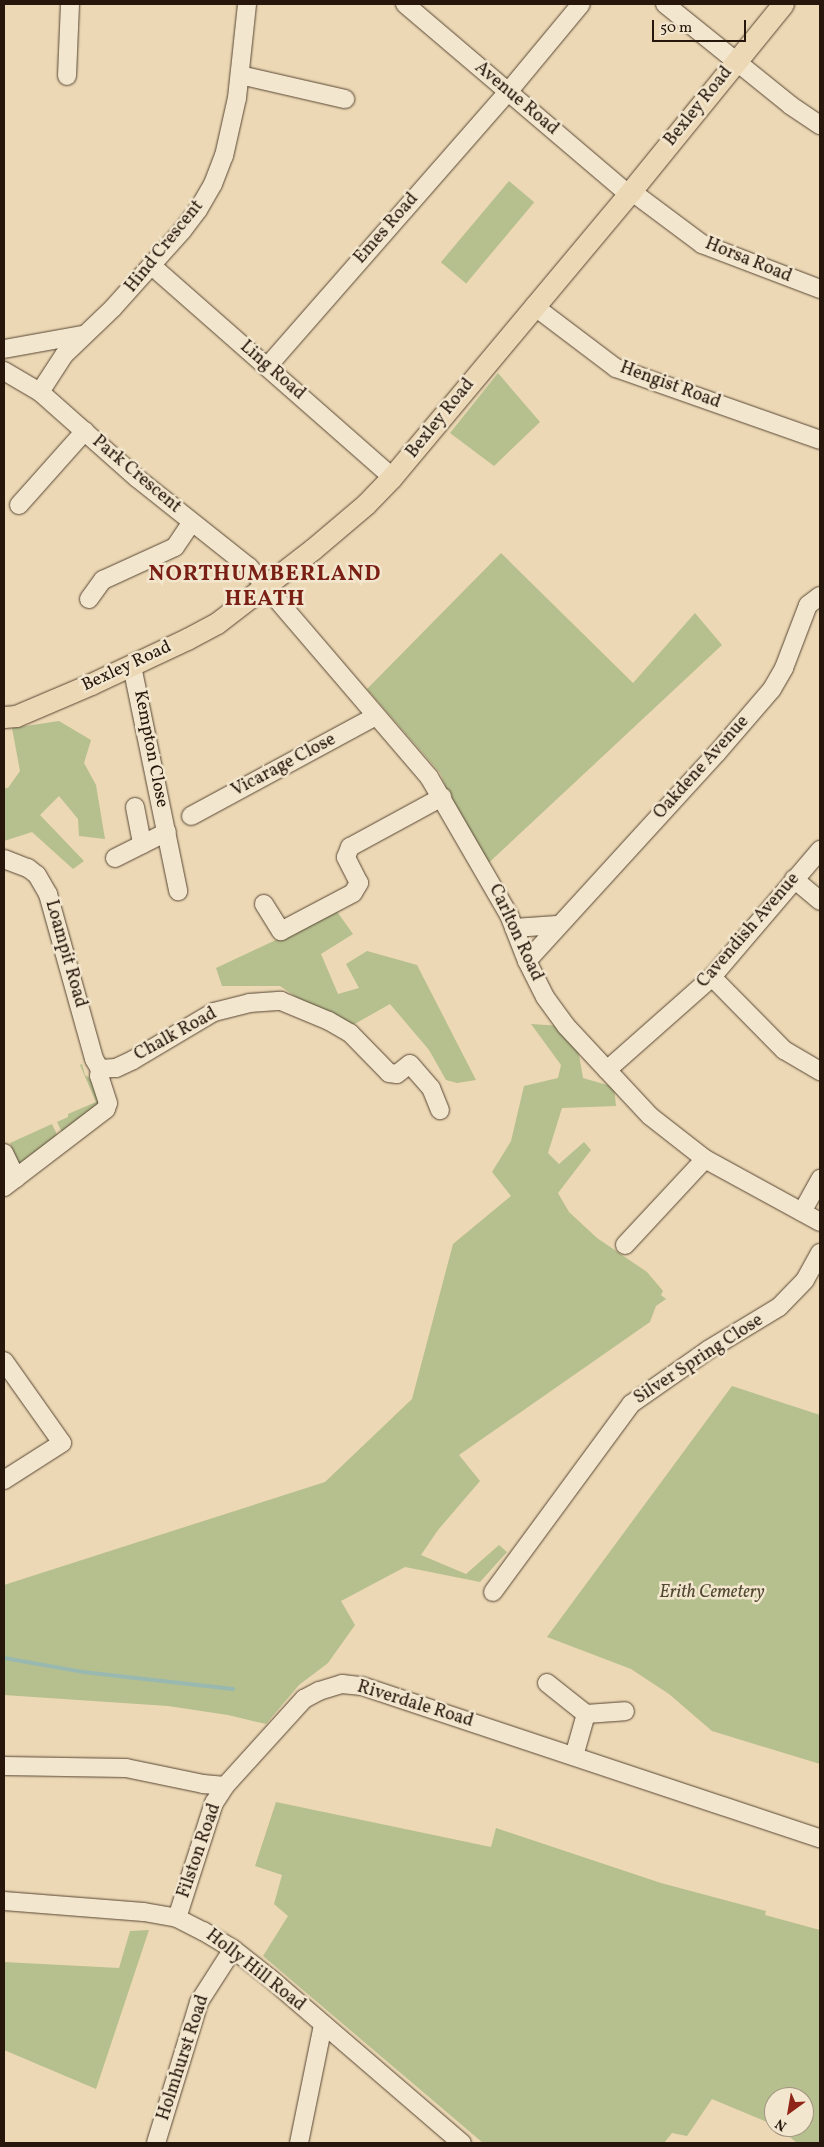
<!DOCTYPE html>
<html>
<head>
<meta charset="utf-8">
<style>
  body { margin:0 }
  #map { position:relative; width:824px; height:2147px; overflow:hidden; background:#ecd8b4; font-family:Vollkorn,serif }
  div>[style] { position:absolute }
  .green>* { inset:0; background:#b6bf8e; transform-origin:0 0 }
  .stream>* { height:4px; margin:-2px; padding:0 2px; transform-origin:2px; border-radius:2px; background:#99b9b0 }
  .roads { filter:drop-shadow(0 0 1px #584635) drop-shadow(0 0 1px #584635) }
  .minor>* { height:18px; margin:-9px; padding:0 9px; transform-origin:9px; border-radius:9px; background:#f3e6ce }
  .major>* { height:21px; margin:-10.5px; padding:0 10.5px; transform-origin:10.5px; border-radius:10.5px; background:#ecd8b4 }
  span { translate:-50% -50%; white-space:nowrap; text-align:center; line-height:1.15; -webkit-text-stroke:5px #f3e6ce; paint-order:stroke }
  .street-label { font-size:18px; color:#26160b }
  .park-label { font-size:18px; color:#514932; font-style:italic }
  .district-label { font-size:22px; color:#7a1f14; font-weight:700; letter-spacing:1px }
  .frame { position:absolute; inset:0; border:5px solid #26160b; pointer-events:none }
  .north { position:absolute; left:764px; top:2087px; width:50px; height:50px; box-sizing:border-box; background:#f3e6ce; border:1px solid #a19380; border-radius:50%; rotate:212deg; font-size:14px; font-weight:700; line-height:20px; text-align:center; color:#26160b }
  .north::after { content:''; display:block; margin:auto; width:18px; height:22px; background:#8f2418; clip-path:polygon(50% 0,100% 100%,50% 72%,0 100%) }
  .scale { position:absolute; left:652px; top:20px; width:94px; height:22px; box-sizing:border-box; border:2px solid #26160b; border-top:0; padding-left:6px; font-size:15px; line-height:18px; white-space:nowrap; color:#26160b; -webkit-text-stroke:4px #f3e6ce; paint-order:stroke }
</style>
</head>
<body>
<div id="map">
  <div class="green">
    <div style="left:509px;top:181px;width:33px;height:106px;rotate:40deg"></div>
    <div style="clip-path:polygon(498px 373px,540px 422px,494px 466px,450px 433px)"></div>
    <div style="clip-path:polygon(501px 553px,633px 683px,695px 613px,722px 645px,481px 870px,440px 773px,367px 689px)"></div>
    <div style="clip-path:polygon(59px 721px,91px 740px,84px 763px,96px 785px,105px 839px,79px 836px,78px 819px,59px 796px,40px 815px,84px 861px,73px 869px,32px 832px,4px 841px,4px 788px,8px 788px,20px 771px,12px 728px)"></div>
    <div style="clip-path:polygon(333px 906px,353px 934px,321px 954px,338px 994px,359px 988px,346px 964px,367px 951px,417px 965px,476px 1080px,457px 1083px,446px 1080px,429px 1050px,390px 1004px,353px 1025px,321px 1014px,280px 986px,222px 986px,216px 968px,278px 939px)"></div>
    <div style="clip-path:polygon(531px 1024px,561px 1026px,578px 1049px,583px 1078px,614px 1087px,616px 1106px,562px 1108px,548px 1153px,559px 1164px,584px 1142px,591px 1150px,558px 1193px,569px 1212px,597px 1238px,647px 1272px,663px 1291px,661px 1295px,666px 1299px,656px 1306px,650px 1322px,459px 1455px,480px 1481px,438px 1530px,421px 1555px,466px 1574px,499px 1545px,507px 1552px,480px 1582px,405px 1567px,341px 1601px,355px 1625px,328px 1663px,299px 1685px,266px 1724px,228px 1715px,168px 1706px,4px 1695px,4px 1585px,325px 1482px,412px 1399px,453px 1244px,511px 1196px,492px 1172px,511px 1141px,524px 1086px,558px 1078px,561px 1065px)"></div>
    <div style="clip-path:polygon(82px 1064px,85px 1075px,90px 1078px,99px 1102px,93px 1114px,64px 1136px,57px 1122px,68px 1117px,68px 1114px,96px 1102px,80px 1065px)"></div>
    <div style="clip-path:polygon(52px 1124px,59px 1139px,25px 1165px,18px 1165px,10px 1143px)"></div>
    <div style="clip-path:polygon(732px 1386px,820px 1415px,820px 1764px,712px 1731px,669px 1694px,631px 1669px,547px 1637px)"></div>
    <div style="clip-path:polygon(276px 1802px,491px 1847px,496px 1828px,661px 1883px,766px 1911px,765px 1915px,820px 1930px,820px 2143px,797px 2143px,778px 2127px,804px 2127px,804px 2097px,774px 2097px,774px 2125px,712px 2099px,687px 2136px,672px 2133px,664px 2143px,483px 2143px,263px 1956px,288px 1916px,274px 1904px,282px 1875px,255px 1866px)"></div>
    <div style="clip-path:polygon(149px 1930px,96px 2089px,4px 2050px,4px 1962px,119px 1968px,130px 1931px)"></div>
  </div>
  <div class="stream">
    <div style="left:4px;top:1658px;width:80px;rotate:10deg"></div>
    <div style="left:83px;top:1672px;width:151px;rotate:6.5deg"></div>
  </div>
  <div class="roads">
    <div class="minor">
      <div style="left:405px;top:4px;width:293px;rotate:40.4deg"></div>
      <div style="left:665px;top:4px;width:161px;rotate:38.9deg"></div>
      <div style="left:790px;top:105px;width:36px;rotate:34deg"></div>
      <div style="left:240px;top:75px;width:108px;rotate:12.9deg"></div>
      <div style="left:67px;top:76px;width:72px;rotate:-87.6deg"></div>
      <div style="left:631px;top:191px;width:89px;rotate:36.7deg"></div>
      <div style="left:702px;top:244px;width:126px;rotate:20.9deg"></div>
      <div style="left:152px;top:266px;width:320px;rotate:41.3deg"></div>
      <div style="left:534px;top:306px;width:103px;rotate:37.1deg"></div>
      <div style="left:616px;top:368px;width:216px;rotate:19.4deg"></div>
      <div style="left:4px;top:349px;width:79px;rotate:-10.2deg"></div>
      <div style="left:267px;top:367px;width:366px;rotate:-48.8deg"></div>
      <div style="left:508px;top:92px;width:114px;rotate:-50.3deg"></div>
      <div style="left:4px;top:371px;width:42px;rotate:30.3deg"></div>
      <div style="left:40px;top:392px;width:130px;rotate:41.6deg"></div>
      <div style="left:137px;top:478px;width:143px;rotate:38.5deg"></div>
      <div style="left:249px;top:567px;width:277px;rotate:49.4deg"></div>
      <div style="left:429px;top:777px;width:160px;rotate:59.9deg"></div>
      <div style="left:509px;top:915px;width:49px;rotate:68.6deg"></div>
      <div style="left:527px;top:961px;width:40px;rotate:63.4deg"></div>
      <div style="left:545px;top:997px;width:36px;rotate:54deg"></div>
      <div style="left:566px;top:1026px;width:123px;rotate:47deg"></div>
      <div style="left:650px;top:1116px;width:70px;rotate:38deg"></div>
      <div style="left:705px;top:1159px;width:131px;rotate:28.7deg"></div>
      <div style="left:40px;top:392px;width:44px;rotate:-57deg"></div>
      <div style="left:64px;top:355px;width:68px;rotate:-43.8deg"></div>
      <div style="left:113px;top:308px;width:103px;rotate:-48.1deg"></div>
      <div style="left:182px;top:231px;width:26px;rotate:-53deg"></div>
      <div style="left:198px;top:210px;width:30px;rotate:-60deg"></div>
      <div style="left:213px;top:184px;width:30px;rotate:-69deg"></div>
      <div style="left:224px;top:156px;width:59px;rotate:-77.4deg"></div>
      <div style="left:237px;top:98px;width:95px;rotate:-83.9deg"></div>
      <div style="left:19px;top:505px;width:99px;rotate:-48.3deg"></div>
      <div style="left:89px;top:599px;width:24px;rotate:-54deg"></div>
      <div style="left:103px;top:580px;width:79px;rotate:-24.6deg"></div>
      <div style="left:175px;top:547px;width:30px;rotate:-56deg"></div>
      <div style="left:132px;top:666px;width:230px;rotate:78.4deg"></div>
      <div style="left:135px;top:807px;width:38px;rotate:79deg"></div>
      <div style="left:191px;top:816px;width:210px;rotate:-28.4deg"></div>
      <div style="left:115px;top:858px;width:58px;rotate:-26.6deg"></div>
      <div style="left:4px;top:859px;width:26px;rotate:21deg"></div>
      <div style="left:28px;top:868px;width:11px;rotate:38deg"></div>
      <div style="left:37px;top:875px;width:22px;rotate:60deg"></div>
      <div style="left:48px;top:894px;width:171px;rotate:74.4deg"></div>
      <div style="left:94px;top:1059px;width:12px;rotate:59deg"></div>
      <div style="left:794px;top:879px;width:34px;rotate:40deg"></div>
      <div style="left:264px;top:904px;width:32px;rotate:58deg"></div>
      <div style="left:281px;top:931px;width:81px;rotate:-27.8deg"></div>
      <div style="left:353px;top:893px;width:12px;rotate:-59deg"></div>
      <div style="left:359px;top:883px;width:29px;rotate:-117deg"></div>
      <div style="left:346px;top:857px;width:11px;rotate:-68deg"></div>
      <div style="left:350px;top:847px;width:105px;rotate:-28.5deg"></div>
      <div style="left:514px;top:928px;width:43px;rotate:-4deg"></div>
      <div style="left:527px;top:961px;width:282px;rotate:-47.6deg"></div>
      <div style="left:717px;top:753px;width:84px;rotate:-49.3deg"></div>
      <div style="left:772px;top:689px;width:24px;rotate:-60deg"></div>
      <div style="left:784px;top:668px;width:67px;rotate:-69.1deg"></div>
      <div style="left:808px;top:605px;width:15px;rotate:-37deg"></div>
      <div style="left:712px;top:977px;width:103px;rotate:45.4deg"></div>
      <div style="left:784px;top:1050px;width:42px;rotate:30.3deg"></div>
      <div style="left:100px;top:1069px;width:16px;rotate:-4deg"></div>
      <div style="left:116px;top:1068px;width:19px;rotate:-25deg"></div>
      <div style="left:133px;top:1060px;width:94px;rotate:-30.7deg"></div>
      <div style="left:214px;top:1012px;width:36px;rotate:-14deg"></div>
      <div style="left:249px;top:1003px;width:32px;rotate:-4deg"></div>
      <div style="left:281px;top:1001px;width:52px;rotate:22.6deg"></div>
      <div style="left:329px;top:1021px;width:24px;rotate:30deg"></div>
      <div style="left:350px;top:1033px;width:56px;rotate:45.7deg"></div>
      <div style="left:389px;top:1073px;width:8px;rotate:7deg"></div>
      <div style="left:397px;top:1074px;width:16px;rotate:-38deg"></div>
      <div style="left:410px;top:1064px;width:32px;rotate:49deg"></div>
      <div style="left:431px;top:1088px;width:24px;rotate:68deg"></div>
      <div style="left:607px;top:1070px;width:140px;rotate:-41.5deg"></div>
      <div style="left:712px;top:977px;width:167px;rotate:-49.6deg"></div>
      <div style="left:4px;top:1153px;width:28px;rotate:64deg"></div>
      <div style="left:4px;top:1187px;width:128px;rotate:-37.4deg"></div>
      <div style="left:106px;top:1109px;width:6px;rotate:-72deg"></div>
      <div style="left:108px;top:1103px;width:28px;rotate:-108deg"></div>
      <div style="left:99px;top:1076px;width:7px;rotate:-82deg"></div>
      <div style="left:802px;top:1212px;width:38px;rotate:-61deg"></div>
      <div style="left:625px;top:1245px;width:117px;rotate:-47.1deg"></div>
      <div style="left:4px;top:1361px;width:100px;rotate:54.7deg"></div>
      <div style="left:62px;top:1443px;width:69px;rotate:147.5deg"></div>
      <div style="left:493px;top:1592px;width:233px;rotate:-53.7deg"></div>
      <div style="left:631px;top:1404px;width:94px;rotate:-35deg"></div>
      <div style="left:708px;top:1350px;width:83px;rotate:-31.2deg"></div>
      <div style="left:779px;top:1307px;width:37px;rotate:-46deg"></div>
      <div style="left:805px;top:1280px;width:31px;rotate:-61deg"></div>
      <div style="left:547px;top:1683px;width:50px;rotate:38.5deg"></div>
      <div style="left:574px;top:1756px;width:44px;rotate:-74.1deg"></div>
      <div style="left:586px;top:1714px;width:39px;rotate:-4deg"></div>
      <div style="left:4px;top:1766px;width:122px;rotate:0.9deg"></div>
      <div style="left:126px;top:1768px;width:79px;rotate:11.7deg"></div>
      <div style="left:203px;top:1784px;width:22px;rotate:5deg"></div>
      <div style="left:4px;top:1901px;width:140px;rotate:4.5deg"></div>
      <div style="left:144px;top:1912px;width:34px;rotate:10deg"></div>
      <div style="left:177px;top:1918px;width:29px;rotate:27deg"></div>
      <div style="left:203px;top:1931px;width:35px;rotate:31deg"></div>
      <div style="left:233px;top:1949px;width:48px;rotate:38.3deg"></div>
      <div style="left:271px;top:1979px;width:252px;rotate:40.7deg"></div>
      <div style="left:177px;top:1918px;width:121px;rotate:-72.2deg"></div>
      <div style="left:214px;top:1803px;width:20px;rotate:-57deg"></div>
      <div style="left:225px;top:1786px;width:118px;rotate:-47.8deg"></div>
      <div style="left:304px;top:1699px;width:17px;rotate:-28deg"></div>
      <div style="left:319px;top:1691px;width:24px;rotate:-17deg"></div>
      <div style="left:342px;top:1684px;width:20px;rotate:6deg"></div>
      <div style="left:362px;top:1686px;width:483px;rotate:18.4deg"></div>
      <div style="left:156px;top:2143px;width:147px;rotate:-73deg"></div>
      <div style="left:199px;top:2002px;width:63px;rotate:-57.3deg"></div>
      <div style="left:299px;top:2143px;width:120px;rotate:-78.5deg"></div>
    </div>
    <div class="major">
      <div style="left:4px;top:717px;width:12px;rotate:-5deg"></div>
      <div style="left:16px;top:716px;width:82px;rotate:-23.1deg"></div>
      <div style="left:91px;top:684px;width:106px;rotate:-25.1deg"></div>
      <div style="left:187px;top:639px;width:34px;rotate:-28deg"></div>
      <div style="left:217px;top:623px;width:121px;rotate:-37.6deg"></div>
      <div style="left:313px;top:549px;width:70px;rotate:-40.3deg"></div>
      <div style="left:366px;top:504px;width:37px;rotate:-46deg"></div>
      <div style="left:392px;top:477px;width:373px;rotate:-50.1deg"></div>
      <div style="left:631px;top:191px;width:241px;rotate:-50.9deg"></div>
    </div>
  </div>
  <div class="street-label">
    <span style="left:516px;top:99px;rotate:40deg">Avenue Road</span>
    <span style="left:699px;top:107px;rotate:-51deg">Bexley Road</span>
    <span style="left:387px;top:229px;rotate:-49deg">Emes Road</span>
    <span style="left:165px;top:247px;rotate:-51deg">Hind Crescent</span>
    <span style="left:748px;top:261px;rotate:22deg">Horsa Road</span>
    <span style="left:272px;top:371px;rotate:41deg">Ling Road</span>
    <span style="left:670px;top:386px;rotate:20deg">Hengist Road</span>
    <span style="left:441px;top:419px;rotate:-51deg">Bexley Road</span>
    <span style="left:136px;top:475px;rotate:40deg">Park Crescent</span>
    <span style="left:127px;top:667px;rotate:-25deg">Bexley Road</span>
    <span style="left:150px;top:749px;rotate:79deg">Kempton Close</span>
    <span style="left:284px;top:766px;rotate:-28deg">Vicarage Close</span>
    <span style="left:702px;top:768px;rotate:-48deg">Oakdene Avenue</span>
    <span style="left:749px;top:931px;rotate:-49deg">Cavendish Avenue</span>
    <span style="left:515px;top:933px;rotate:65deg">Carlton Road</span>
    <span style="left:65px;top:954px;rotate:74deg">Loampit Road</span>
    <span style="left:176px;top:1035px;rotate:-29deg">Chalk Road</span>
    <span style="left:699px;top:1360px;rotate:-33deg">Silver Spring Close</span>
    <span style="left:415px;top:1705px;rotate:17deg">Riverdale Road</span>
    <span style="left:200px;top:1851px;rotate:-71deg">Filston Road</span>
    <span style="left:255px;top:1971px;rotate:38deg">Holly Hill Road</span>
    <span style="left:184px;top:2058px;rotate:-72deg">Holmhurst Road</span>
  </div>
  <div class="park-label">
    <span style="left:712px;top:1593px">Erith Cemetery</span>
  </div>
  <div class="district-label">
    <span style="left:265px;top:587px">NORTHUMBERLAND<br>HEATH</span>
  </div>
  <div class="frame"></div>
  <div class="north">N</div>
  <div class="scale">50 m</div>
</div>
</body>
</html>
